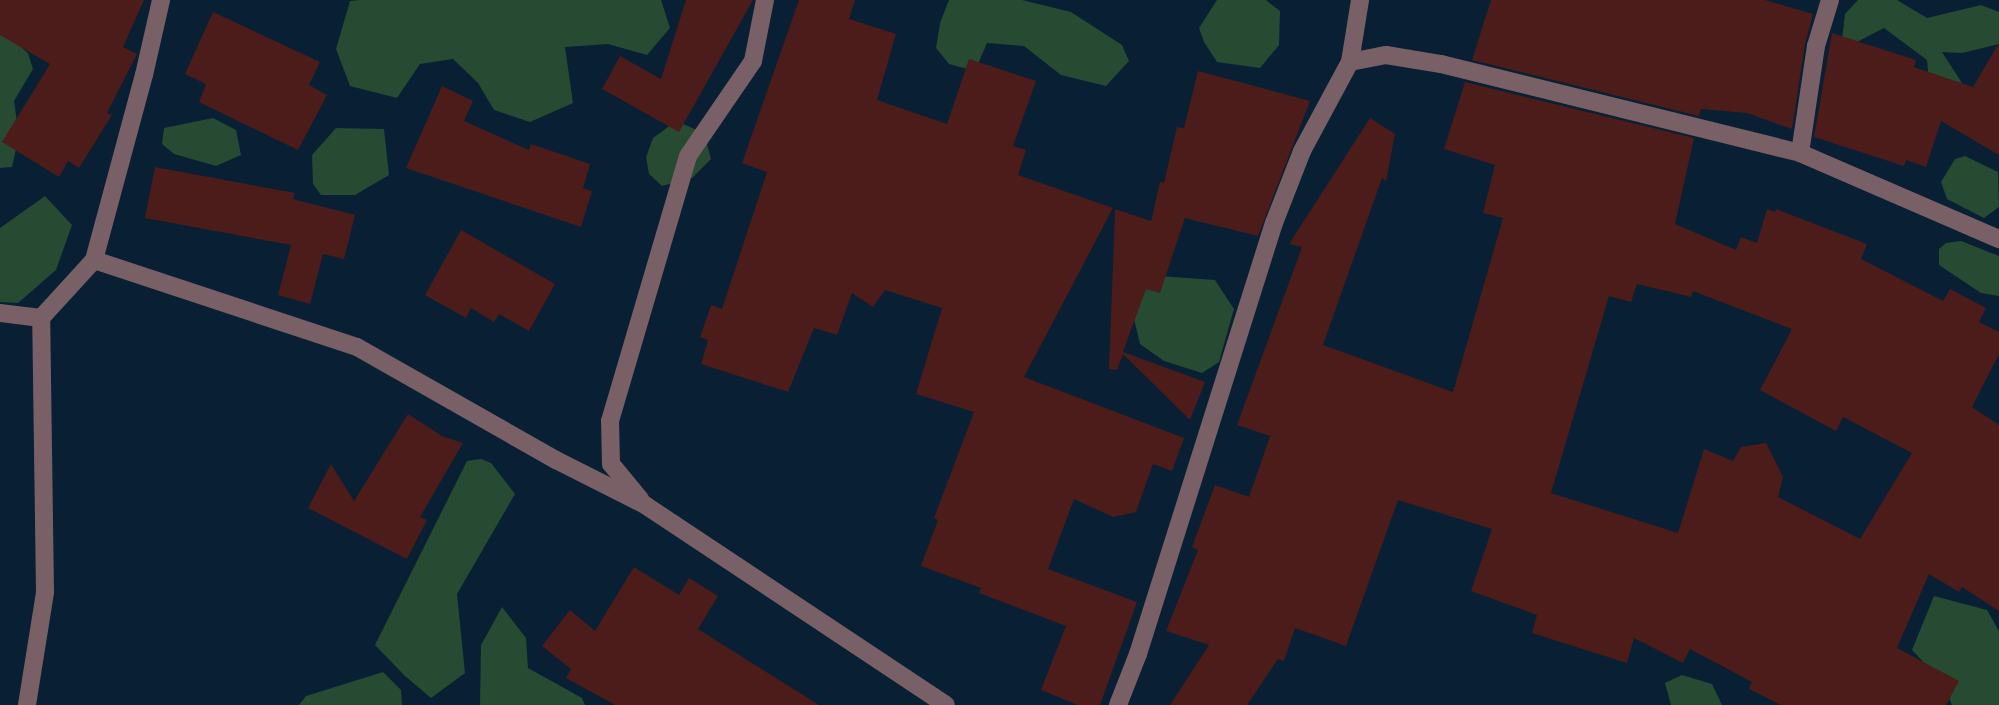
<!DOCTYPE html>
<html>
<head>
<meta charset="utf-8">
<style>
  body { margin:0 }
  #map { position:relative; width:1999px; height:705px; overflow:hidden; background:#091f33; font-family:"Open Sans",sans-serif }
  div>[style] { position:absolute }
  .green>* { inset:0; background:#274a32 }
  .building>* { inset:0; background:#4b1c19 }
  .street>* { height:18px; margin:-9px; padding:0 9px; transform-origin:9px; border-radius:9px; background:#796066 }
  span { translate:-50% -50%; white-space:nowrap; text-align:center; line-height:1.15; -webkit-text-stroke:6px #021629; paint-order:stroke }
</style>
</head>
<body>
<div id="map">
  <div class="green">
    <div style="clip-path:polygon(360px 0,661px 0,670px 28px,647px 55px,608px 44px,565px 47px,573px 103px,530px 122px,494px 110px,478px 83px,453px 59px,420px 64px,397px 98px,350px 86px,336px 49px,350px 1px)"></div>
    <div style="clip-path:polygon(949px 0,1022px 0,1071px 12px,1122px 45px,1129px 61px,1106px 86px,1061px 75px,1024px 46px,987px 43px,975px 71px,949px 64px,936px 48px,940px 23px)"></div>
    <div style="clip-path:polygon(1217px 0,1266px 0,1280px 11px,1279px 45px,1260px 68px,1217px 62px,1204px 42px,1199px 28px)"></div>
    <div style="clip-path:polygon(1858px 0,1897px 0,1927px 18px,1981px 5px,1999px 12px,1999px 44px,1962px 53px,1942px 52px,1962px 83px,1929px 81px,1927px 60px,1884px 28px,1851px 45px,1842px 40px,1845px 14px)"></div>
    <div style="clip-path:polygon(0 29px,28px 53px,33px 69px,14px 101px,19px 136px,12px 167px,0 168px)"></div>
    <div style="clip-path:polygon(213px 118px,236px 130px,241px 155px,216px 166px,174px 154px,162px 144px,164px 128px)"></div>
    <div style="clip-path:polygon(676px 121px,704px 133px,711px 159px,692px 178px,662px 186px,649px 174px,646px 157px,653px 138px)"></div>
    <div style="clip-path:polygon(336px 128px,384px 129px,389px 175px,355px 195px,321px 195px,313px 184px,312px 155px)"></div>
    <div style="clip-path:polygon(1965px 156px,1998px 172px,1999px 207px,1984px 218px,1947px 199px,1941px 182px,1955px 159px)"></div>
    <div style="clip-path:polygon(45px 196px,72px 225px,56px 270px,18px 303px,0 302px,0 228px)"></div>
    <div style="clip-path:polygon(1961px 241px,1999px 256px,1999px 296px,1981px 293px,1939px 265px,1939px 249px,1946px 243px)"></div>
    <div style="clip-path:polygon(1159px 276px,1215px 280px,1234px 309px,1219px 362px,1202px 373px,1164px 361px,1140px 344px,1130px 302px)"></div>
    <div style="clip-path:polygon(481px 459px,491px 463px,515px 494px,457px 594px,465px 673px,431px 698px,405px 676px,375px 645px,467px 461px)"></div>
    <div style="clip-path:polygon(1934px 596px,1987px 610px,1999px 631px,1999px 705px,1952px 705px,1943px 683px,1912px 650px)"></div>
    <div style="clip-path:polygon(502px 607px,526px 638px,528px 668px,582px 698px,585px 705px,480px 705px,481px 645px)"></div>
    <div style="clip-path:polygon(383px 672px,401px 690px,402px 705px,299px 705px,306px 696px)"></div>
    <div style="clip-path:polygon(1682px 675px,1712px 684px,1722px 705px,1671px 705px,1665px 683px)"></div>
  </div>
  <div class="building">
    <div style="clip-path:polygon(0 0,144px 0,123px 47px,137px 54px,107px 113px,112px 115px,79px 168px,68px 161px,59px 177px,2px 142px,50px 64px,0 35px)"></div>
    <div style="clip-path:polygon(686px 0,753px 0,679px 132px,602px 89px,620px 56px,661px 79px)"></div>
    <div style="clip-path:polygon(799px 0,855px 0,849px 19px,896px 34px,877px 100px,947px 124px,969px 59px,1036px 81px,1013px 146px,1026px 150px,1018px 175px,1113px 208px,1024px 377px,1184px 438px,1172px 471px,1153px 464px,1136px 512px,1113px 517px,1074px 499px,1048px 569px,1137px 602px,1100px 705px,1078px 705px,1041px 690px,1066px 626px,979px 593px,981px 588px,921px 566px,938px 520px,934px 518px,974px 412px,916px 394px,942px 308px,885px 290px,873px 307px,852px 293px,837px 335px,814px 328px,788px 392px,701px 364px,708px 340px,700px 337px,711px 305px,722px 309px,767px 172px,742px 163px)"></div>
    <div style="clip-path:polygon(1491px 0,1765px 0,1813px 14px,1805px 44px,1792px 129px,1747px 113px,1701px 109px,1699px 116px,1472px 60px)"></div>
    <div style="clip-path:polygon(213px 12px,320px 62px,309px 85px,327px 95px,298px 150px,199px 102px,206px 84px,185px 74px)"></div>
    <div style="clip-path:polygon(1832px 33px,1916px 60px,1914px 67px,1973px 87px,1999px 43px,1999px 155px,1941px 121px,1926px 167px,1906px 160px,1904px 166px,1814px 137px)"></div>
    <div style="clip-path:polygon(1198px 71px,1310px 101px,1258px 236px,1185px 218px,1160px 293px,1146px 289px,1123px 352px,1205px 382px,1190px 420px,1123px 354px,1117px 370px,1109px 369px,1115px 209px,1151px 221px,1160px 182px,1164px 183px,1177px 127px,1184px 128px)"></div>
    <div style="clip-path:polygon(evenodd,1465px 82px,1694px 138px,1675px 224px,1736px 250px,1741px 237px,1757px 243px,1767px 209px,1775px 212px,1776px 209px,1867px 244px,1861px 259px,1943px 301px,1950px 289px,1986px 308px,1979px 322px,1999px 332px,1999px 354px,1972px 407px,1999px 425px,1999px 611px,1962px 587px,1959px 592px,1929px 574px,1897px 648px,1959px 681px,1946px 705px,1781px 705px,1749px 689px,1752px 682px,1690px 649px,1683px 663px,1634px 638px,1627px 663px,1532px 633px,1537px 615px,1471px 591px,1492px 529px,1398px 500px,1346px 646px,1295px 628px,1284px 661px,1278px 659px,1247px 705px,1170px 705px,1209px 645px,1166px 631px,1198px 550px,1192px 547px,1215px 485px,1249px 497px,1270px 436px,1237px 425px,1302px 247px,1289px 244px,1370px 118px,1395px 134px,1386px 181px,1382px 178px,1323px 345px,1453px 392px,1503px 218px,1483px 213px,1495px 165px,1444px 149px,1465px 82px,1637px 284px,1691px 297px,1693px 291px,1792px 329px,1760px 390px,1836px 431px,1843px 417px,1912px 453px,1860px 539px,1778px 497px,1783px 477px,1766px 443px,1741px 447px,1733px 461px,1704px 449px,1678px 533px,1551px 493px,1609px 296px,1631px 302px,1637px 284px)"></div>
    <div style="clip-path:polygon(442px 86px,473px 101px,464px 121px,529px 150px,531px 144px,590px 164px,583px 188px,592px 191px,581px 227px,406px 168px)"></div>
    <div style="clip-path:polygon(155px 167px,295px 193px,293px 199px,355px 215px,344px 259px,323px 254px,310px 304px,278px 295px,291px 245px,145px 218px)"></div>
    <div style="clip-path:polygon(461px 230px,555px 284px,529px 331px,499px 314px,494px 322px,471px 308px,466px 318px,425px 295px)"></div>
    <div style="clip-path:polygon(408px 414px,442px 436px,463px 443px,420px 517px,427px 520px,407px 559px,308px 508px,331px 464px,354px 501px)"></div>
    <div style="clip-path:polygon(634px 567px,679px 595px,689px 578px,718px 596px,698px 629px,819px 705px,615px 705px,566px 678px,571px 669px,542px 646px,570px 610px,595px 631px)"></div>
  </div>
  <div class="street">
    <div style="left:1350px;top:62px;width:63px;rotate:-80.8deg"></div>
    <div style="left:1800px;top:153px;width:108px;rotate:-81.5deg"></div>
    <div style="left:1816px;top:46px;width:48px;rotate:-73.1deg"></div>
    <div style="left:94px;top:260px;width:277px;rotate:18.3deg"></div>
    <div style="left:357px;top:347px;width:229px;rotate:29.6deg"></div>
    <div style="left:556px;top:460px;width:100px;rotate:26.8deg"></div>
    <div style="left:645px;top:505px;width:361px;rotate:33.6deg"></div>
    <div style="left:0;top:313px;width:41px;rotate:7deg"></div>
    <div style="left:41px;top:318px;width:79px;rotate:-47.6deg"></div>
    <div style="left:94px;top:260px;width:192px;rotate:-74.9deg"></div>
    <div style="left:144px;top:75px;width:77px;rotate:-77.2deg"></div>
    <div style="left:640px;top:499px;width:45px;rotate:-129.6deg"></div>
    <div style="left:611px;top:464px;width:43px;rotate:-91.3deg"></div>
    <div style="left:610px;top:421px;width:276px;rotate:-73.6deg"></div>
    <div style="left:688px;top:156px;width:115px;rotate:-55.6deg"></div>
    <div style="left:753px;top:61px;width:62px;rotate:-78.9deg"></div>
    <div style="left:27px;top:705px;width:114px;rotate:-80.9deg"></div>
    <div style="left:45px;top:592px;width:274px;rotate:-90.8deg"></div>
    <div style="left:1118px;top:705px;width:55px;rotate:-68.6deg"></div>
    <div style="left:1138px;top:654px;width:452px;rotate:-72.5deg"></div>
    <div style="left:1274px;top:223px;width:77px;rotate:-68.7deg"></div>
    <div style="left:1302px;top:151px;width:101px;rotate:-61.7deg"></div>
    <div style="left:1350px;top:62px;width:37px;rotate:-11deg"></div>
    <div style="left:1386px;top:55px;width:56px;rotate:9.3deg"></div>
    <div style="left:1441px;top:64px;width:370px;rotate:13.9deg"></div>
    <div style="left:1800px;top:153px;width:217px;rotate:23.4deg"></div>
  </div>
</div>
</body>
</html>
